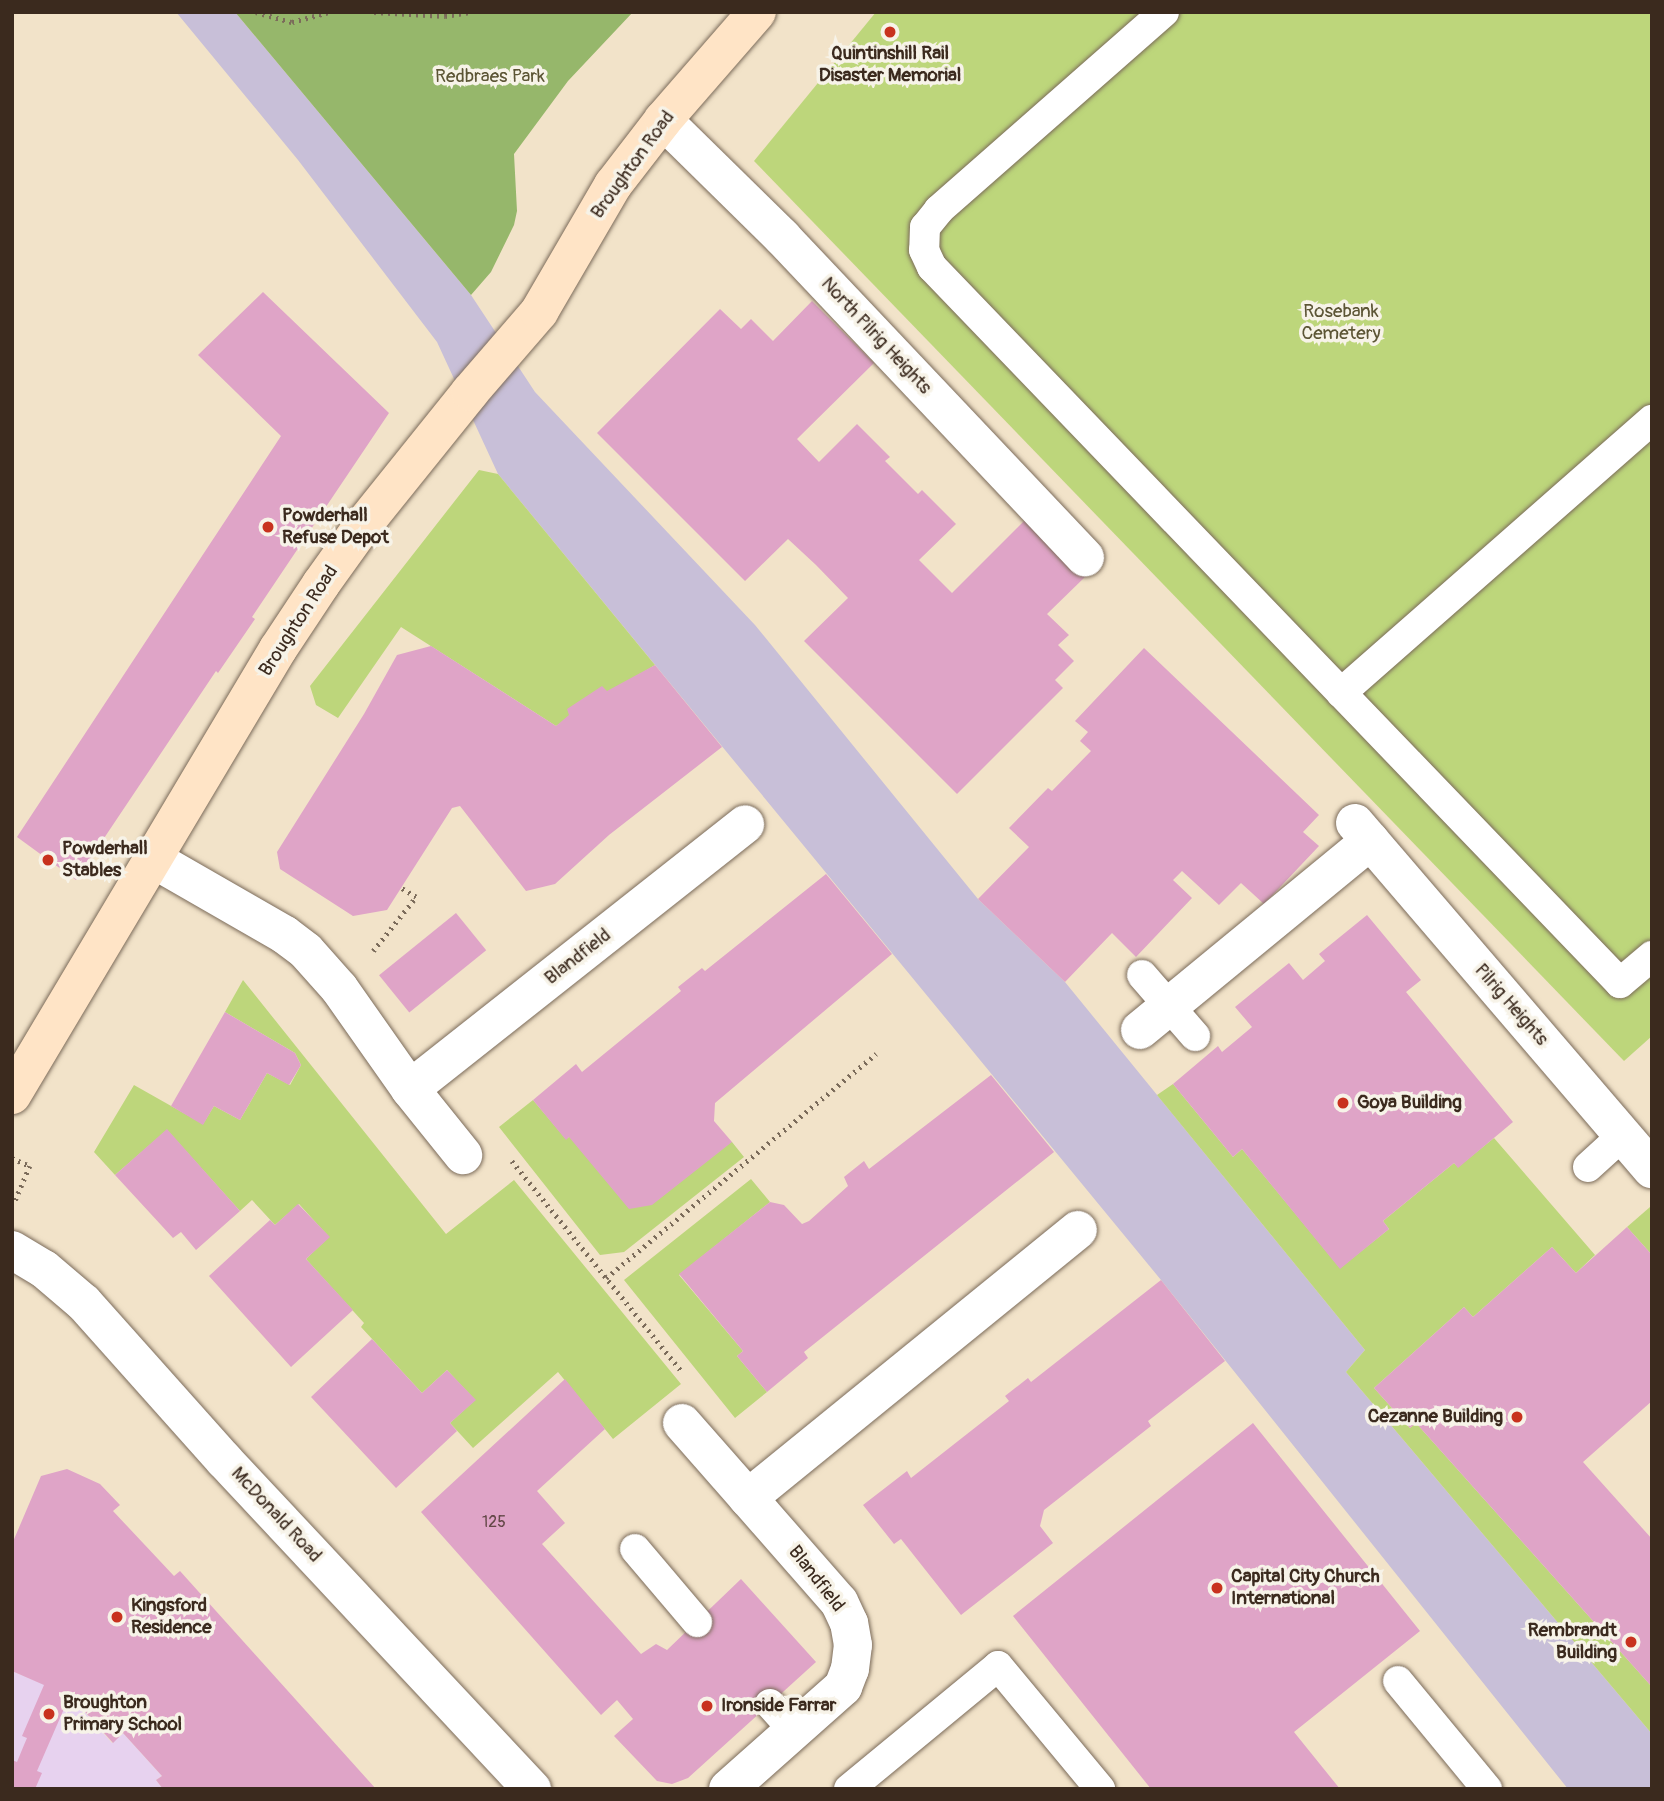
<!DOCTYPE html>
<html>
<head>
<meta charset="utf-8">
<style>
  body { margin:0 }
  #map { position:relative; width:1664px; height:1801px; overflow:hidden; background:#f2e3c9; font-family:Pangolin,sans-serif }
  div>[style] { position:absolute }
  .built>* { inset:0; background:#e7d2ef }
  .industrial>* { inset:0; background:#c8bfd8 }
  .green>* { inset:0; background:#bdd67b }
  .forest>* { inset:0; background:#96b76b }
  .building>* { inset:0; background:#dfa4c7; transform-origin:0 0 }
  .path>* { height:4.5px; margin-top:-2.25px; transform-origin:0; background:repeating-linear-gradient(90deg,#7b6b5a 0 2px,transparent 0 7px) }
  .roads { filter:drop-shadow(0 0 2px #7b6b5a) drop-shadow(0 0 2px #7b6b5a) }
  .service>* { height:30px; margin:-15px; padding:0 15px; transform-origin:15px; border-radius:15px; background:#fff }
  .minor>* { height:38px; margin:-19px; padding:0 19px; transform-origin:19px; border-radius:19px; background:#fff }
  .tertiary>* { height:38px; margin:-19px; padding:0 19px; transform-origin:19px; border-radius:19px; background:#fff }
  .secondary>* { height:38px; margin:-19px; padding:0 19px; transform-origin:19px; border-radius:19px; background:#ffe4c6 }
  .dots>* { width:19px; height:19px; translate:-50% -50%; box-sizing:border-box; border:4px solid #f7f3e8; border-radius:50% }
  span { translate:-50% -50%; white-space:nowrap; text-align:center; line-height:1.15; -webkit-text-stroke:7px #f7f3e8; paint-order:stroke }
  .number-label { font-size:16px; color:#644848 }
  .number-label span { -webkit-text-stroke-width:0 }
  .poi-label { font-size:19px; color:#3b2a1e; font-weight:700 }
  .left { translate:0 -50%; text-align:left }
  .right { translate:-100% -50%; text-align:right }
  .park-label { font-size:19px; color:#5c5535 }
  .street-label { font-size:19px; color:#3b2a1e }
  .frame { position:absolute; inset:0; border:14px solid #3b2a1e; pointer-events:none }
</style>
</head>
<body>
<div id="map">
  <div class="built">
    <div style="clip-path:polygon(12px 1671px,70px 1695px,112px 1743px,123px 1733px,162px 1776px,156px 1780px,163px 1789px,12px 1789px)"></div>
  </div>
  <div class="industrial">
    <div style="clip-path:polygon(176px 12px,235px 12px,471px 295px,535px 392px,755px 625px,978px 899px,1065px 982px,1365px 1350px,1346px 1372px,1652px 1734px,1652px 1789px,1568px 1789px,1161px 1280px,498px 474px,437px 342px,298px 160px)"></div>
  </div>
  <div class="green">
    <div style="clip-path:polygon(876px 12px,1652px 12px,1652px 1036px,1624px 1061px,754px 161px)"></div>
    <div style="clip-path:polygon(479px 470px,498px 474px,655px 665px,556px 726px,401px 627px,338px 718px,316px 705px,310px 686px)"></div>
    <div style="clip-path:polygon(243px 980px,446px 1234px,514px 1180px,681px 1384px,613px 1439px,558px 1372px,473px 1448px,450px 1423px,475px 1400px,447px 1370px,422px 1393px,361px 1327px,364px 1323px,306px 1259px,329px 1237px,299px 1204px,275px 1225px,252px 1200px,240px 1211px,167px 1130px,115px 1175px,94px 1152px,134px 1085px,203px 1124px,214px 1106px,240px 1120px,267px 1073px,290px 1085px,301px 1065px,295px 1053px,225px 1012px)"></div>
    <div style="clip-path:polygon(1173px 1084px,1233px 1157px,1242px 1149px,1340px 1268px,1389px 1229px,1383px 1221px,1454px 1163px,1458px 1167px,1494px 1138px,1595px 1255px,1576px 1273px,1552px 1247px,1473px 1317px,1464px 1307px,1374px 1388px,1410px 1428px,1416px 1423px,1652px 1687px,1652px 1734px,1346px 1372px,1365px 1350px,1157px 1095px)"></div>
    <div style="clip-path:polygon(533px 1100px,566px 1139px,569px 1137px,732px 1142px,744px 1157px,624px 1252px,600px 1255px,499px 1127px)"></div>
    <div style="clip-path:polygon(751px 1179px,770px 1202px,679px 1275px,743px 1351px,737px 1356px,767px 1392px,735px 1418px,624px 1280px)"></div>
    <div style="clip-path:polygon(1650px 1207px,1652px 1208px,1652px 1255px,1627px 1227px)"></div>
  </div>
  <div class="forest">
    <div style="clip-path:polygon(235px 12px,633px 12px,568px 81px,514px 154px,517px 211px,514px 225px,491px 272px,471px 295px)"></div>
  </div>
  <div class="building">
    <div style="clip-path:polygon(263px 292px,389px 413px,252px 617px,255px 619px,218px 673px,216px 671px,76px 880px,17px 837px,281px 436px,198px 355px)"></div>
    <div style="clip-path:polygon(812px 301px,874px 363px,797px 439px,819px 462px,857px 424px,890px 457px,885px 461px,918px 494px,922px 490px,956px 524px,919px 560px,952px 593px,1028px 517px,1086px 576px,1047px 614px,1069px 635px,1058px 645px,1074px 661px,1055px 680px,1063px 688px,957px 794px,804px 641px,848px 598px,816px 565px,788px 539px,745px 581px,597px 433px,720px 309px,741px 329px,751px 319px,773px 341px)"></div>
    <div style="clip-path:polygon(431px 646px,556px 726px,569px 715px,567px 709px,602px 686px,607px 691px,655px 665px,722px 747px,609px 835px,555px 884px,526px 891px,460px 806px,452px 808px,387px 910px,353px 916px,280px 869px,277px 852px,364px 714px,397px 655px)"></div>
    <div style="clip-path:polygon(1144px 648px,1319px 815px,1303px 832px,1319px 846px,1264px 904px,1241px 883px,1219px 905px,1182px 871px,1173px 880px,1192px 898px,1136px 957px,1112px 933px,1065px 982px,978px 899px,1029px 847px,1009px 828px,1048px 788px,1052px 791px,1091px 751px,1080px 741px,1088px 732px,1075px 721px)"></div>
    <div style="clip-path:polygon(826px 874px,892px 954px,715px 1103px,714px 1121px,732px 1142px,652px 1205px,629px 1209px,569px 1137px,566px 1140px,533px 1100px,576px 1064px,582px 1072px,681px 991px,678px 987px,702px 968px,705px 971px)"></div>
    <div style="left:456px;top:913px;width:48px;height:99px;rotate:51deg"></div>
    <div style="clip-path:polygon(1367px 915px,1421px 980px,1406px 992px,1513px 1122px,1458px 1168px,1454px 1163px,1383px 1221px,1389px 1229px,1340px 1269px,1242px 1149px,1233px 1157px,1173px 1084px,1218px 1046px,1222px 1052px,1252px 1027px,1235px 1007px,1289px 963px,1303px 980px,1325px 961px,1319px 954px)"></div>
    <div style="clip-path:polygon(225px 1012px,295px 1053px,301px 1065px,289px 1085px,267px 1073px,240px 1120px,214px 1106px,203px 1125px,171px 1106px)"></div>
    <div style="clip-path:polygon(991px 1075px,1054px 1152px,804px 1352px,808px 1358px,767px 1392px,737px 1356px,743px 1351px,679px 1274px,770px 1202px,784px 1205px,802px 1224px,809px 1221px,848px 1186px,844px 1177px,864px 1161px,869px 1169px)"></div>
    <div style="clip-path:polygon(167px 1129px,240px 1211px,196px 1250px,181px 1232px,173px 1238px,115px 1175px)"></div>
    <div style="clip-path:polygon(298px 1204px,330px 1237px,306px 1259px,353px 1310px,291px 1367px,209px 1276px,270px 1220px,275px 1225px)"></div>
    <div style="clip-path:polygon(1627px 1227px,1652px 1255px,1652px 1401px,1583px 1462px,1652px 1539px,1652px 1687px,1416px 1423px,1410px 1428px,1374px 1388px,1464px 1307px,1473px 1317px,1552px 1247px,1576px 1273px)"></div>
    <div style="clip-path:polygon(1161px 1280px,1225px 1361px,1148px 1421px,1151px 1426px,1044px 1510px,1040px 1526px,1053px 1543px,961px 1615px,901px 1539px,894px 1544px,863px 1505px,907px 1471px,911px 1478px,1009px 1401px,1005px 1396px,1028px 1378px,1031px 1382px)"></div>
    <div style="clip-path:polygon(372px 1339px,422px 1393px,447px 1370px,476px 1400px,450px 1423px,457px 1431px,396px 1488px,311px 1397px)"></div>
    <div style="clip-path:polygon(565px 1379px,605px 1429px,537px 1491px,565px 1523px,542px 1544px,641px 1654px,656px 1644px,667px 1650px,741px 1579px,816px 1662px,688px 1778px,672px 1784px,657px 1781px,614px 1736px,633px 1719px,617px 1700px,601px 1715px,421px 1512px)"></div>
    <div style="clip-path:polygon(1253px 1423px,1420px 1631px,1294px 1732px,1340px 1789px,1151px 1789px,1013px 1616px)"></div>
    <div style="clip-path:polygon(67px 1469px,100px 1484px,120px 1505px,113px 1511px,174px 1576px,180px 1571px,376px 1789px,163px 1789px,156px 1780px,162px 1776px,123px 1733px,113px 1743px,70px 1695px,37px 1771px,42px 1773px,35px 1789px,12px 1789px,12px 1760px,17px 1762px,24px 1745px,27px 1738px,22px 1736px,44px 1685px,12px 1671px,12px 1544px,41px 1476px)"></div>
  </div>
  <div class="path">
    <div style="left:256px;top:12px;width:37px;rotate:16deg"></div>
    <div style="left:292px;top:22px;width:39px;rotate:-15deg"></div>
    <div style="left:374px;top:12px;width:71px;rotate:3.2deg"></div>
    <div style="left:445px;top:16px;width:24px;rotate:-9deg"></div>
    <div style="left:373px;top:951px;width:69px;rotate:-51.5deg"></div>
    <div style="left:416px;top:897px;width:17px;rotate:-149deg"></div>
    <div style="left:12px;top:1158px;width:20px;rotate:24deg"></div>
    <div style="left:30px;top:1166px;width:39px;rotate:113deg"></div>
    <div style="left:512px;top:1161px;width:271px;rotate:51.1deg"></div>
    <div style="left:606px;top:1278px;width:351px;rotate:-39.7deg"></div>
  </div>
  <div class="roads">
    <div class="service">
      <div style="left:1164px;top:12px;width:300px;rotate:138.7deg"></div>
      <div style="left:939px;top:210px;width:22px;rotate:129deg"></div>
      <div style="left:925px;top:227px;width:23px;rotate:92deg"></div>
      <div style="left:924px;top:250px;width:19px;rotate:65deg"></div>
      <div style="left:932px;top:267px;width:993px;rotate:46.14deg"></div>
      <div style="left:1620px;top:983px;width:42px;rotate:-40.2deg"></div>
      <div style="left:1341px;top:693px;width:414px;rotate:-41.3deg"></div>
      <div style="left:1142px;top:975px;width:81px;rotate:49deg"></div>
      <div style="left:1588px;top:1167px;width:47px;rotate:-42.4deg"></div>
      <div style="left:635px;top:1549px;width:96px;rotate:49.7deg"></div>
      <div style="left:1398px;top:1681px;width:140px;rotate:50.5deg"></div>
      <div style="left:770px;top:1704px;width:36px;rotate:48deg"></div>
      <div style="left:849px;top:1789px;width:193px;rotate:-39.5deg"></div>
      <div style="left:998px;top:1666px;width:160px;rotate:50.3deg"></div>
    </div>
    <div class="minor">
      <div style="left:663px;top:120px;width:167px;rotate:44.5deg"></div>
      <div style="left:782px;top:237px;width:441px;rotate:46.6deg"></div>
      <div style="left:1355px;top:823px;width:456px;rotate:49.4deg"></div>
      <div style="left:153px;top:859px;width:152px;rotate:29.9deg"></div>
      <div style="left:285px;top:935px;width:26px;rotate:37deg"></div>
      <div style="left:306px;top:951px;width:50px;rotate:48.3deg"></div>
      <div style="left:339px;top:988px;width:123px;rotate:54.9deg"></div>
      <div style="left:410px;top:1089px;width:85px;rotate:51.2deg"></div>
      <div style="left:1140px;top:1030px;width:298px;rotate:-39.4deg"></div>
      <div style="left:410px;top:1089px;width:427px;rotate:-38.3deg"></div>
      <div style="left:682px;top:1423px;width:100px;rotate:48.7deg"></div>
      <div style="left:728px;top:1789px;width:154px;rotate:-41.6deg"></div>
      <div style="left:843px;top:1687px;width:19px;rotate:-69deg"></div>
      <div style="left:850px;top:1669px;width:24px;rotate:-83deg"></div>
      <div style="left:853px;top:1645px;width:22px;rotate:-100deg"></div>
      <div style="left:849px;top:1623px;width:23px;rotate:-115deg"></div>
      <div style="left:839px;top:1602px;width:138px;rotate:-131.2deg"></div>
      <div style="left:748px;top:1498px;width:425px;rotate:-39.1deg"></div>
    </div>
    <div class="tertiary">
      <div style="left:12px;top:1250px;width:37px;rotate:31deg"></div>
      <div style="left:44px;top:1269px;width:52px;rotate:40.4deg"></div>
      <div style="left:84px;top:1303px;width:210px;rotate:48.3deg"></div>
      <div style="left:224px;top:1460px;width:451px;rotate:46.9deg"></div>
    </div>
    <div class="secondary">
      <div style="left:12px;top:1095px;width:519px;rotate:-59.19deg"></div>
      <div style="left:278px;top:649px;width:78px;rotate:-56.5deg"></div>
      <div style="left:321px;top:584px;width:74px;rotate:-54.4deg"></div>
      <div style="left:364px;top:524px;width:169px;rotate:-51.2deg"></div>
      <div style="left:470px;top:392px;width:106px;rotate:-49.2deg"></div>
      <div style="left:539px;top:312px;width:147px;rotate:-59.8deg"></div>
      <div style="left:613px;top:185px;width:82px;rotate:-52.4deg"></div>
      <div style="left:663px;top:120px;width:143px;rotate:-49deg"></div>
    </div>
  </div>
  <div class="dots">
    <div style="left:890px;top:32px;background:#c8321e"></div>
    <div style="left:268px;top:527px;background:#c8321e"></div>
    <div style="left:48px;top:860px;background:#c8321e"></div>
    <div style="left:1343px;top:1103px;background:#c8321e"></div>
    <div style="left:1517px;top:1417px;background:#c8321e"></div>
    <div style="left:1217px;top:1588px;background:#c8321e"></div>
    <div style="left:117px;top:1617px;background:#c8321e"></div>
    <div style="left:1631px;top:1642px;background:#c8321e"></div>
    <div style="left:707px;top:1706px;background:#c8321e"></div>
    <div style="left:49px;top:1714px;background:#c8321e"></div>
  </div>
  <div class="number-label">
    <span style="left:494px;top:1522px">125</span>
  </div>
  <div class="poi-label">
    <span style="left:890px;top:65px">Quintinshill Rail<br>Disaster Memorial</span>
    <span class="left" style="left:282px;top:527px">Powderhall<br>Refuse Depot</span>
    <span class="left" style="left:62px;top:860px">Powderhall<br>Stables</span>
    <span class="left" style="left:1357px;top:1103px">Goya Building</span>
    <span class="right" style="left:1503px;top:1417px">Cezanne Building</span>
    <span class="left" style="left:1231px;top:1588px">Capital City Church<br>International</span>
    <span class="left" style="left:131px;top:1617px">Kingsford<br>Residence</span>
    <span class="right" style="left:1617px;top:1642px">Rembrandt<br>Building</span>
    <span class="left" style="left:63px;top:1714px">Broughton<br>Primary School</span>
    <span class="left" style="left:721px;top:1706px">Ironside Farrar</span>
  </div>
  <div class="park-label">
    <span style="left:490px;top:77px">Redbraes Park</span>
    <span style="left:1341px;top:323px">Rosebank<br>Cemetery</span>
  </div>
  <div class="street-label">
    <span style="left:633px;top:165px;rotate:-54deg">Broughton Road</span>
    <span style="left:876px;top:336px;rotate:47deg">North Pilrig Heights</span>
    <span style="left:299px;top:621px;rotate:-57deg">Broughton Road</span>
    <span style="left:578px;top:957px;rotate:-38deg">Blandfield</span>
    <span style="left:1511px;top:1005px;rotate:49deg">Pilrig Heights</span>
    <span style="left:276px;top:1515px;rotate:47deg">McDonald Road</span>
    <span style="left:816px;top:1579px;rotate:52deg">Blandfield</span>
  </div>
  <div class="frame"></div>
</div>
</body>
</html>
